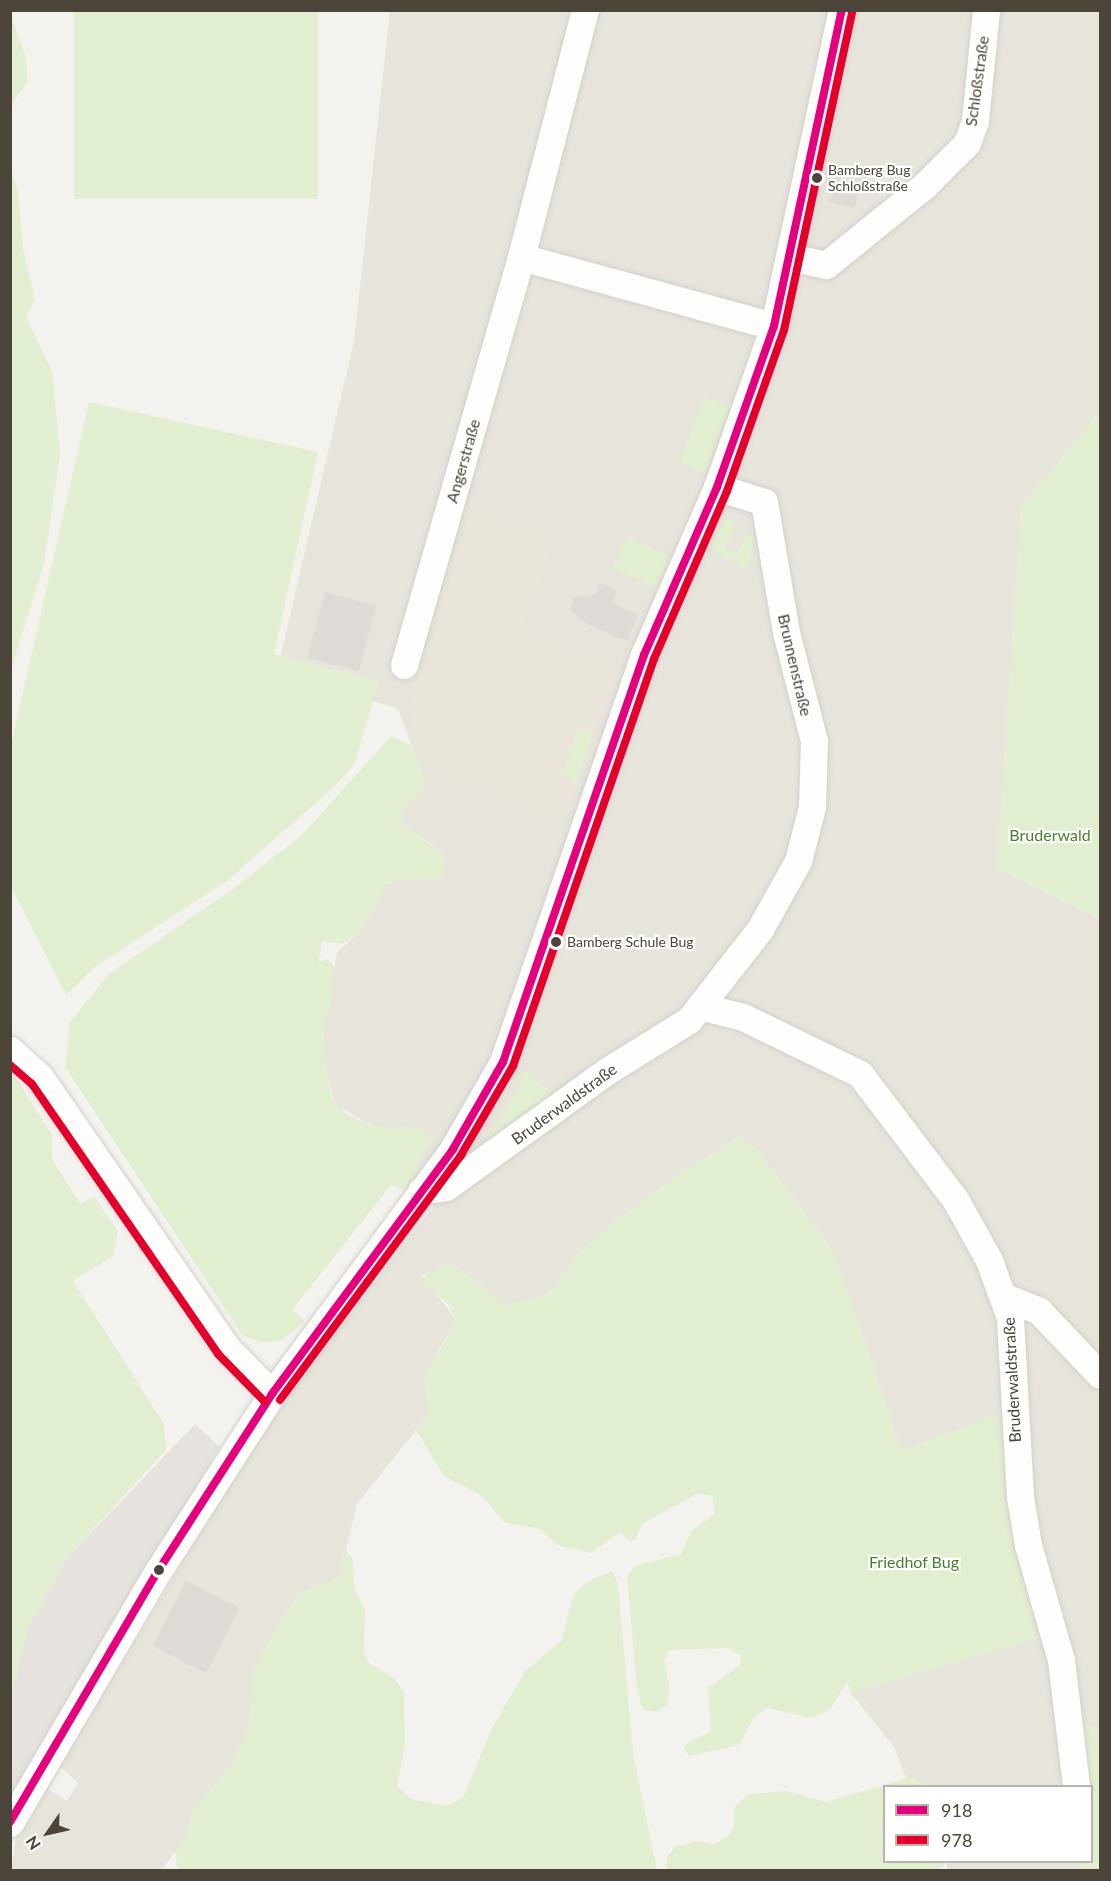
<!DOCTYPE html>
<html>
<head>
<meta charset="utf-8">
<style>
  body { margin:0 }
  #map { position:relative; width:1111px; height:1881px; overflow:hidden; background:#f4f2ee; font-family:Lato,sans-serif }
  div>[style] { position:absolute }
  .residential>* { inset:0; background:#e7e4dc; transform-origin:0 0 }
  .education>* { inset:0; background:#eae5da }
  .green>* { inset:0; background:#e1eecf; transform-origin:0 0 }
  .parking>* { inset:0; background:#e6e3df }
  .building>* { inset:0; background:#dedbd6; transform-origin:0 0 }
  .roads { filter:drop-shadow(0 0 2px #d2d0cb) drop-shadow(0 0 2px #d2d0cb) }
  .minor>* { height:27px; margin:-13.5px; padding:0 13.5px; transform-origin:13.5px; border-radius:13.5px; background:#fdfdfc }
  .bus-1>* { height:8px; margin:-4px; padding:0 4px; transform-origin:4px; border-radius:4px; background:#e5007d }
  .bus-2>* { height:8px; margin:-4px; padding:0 4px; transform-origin:4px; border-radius:4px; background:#e4002b }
  .dots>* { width:16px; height:16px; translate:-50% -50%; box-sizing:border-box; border:3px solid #fff; border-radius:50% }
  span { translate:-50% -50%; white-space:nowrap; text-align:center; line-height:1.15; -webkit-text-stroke:4.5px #fff; paint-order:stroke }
  .bus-label { font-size:14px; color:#4b4439 }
  .left { translate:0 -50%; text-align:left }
  .street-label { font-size:16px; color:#4b4439 }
  .park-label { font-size:16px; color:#4a7f2a }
  .frame { position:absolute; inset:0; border:12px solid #4b4439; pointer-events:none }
  .legend { position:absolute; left:883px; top:1785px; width:210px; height:78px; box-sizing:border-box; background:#fff; border:2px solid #b7b4b0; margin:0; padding:8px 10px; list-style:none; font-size:18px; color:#4b4439 }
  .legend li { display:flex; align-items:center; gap:12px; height:30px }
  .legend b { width:30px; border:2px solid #b7b4b0 }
  .north { position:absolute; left:18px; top:1803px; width:60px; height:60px; -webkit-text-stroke:4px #fff; paint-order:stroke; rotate:236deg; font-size:16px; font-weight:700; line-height:24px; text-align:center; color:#4b4439 }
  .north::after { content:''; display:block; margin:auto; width:21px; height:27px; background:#4b4439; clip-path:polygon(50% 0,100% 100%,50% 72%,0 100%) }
</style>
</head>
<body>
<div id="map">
  <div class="residential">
    <div style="clip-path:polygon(evenodd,390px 11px,1100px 11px,1100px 411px,1021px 508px,997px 868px,1100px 919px,1100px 1728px,1075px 1727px,1079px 1786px,930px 1786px,906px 1778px,894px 1747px,851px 1693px,847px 1681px,901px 1450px,835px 1254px,760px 1153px,741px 1136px,684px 1171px,607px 1228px,578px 1254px,554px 1289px,537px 1299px,504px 1305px,455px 1265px,422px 1275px,457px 1321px,438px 1351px,426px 1397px,428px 1415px,357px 1504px,339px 1579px,299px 1593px,260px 1657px,252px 1678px,249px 1725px,233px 1764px,193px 1813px,185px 1839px,161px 1870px,11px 1870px,16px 1838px,263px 1429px,434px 1206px,412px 1181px,419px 1158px,432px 1142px,422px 1128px,375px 1127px,336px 1105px,327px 1076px,323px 1030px,337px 953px,361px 930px,385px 886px,396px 879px,438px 878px,435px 846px,401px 826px,402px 813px,424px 778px,398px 709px,277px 671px,354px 341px,390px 11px,61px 1767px,78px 1783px,67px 1801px,48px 1789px,61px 1767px)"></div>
    <div style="left:947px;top:1862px;width:132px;height:12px"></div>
  </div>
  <div class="education">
    <div style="clip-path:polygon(470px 512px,554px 536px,519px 633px,617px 665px,564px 819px,426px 767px,418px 757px,411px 704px)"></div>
  </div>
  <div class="green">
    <div style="left:74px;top:11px;width:244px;height:188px"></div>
    <div style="clip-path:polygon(11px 16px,25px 54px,28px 81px,11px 106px)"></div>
    <div style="clip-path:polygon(11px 171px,18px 190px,23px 248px,35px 300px,26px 317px,52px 371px,60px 454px,44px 564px,11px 669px)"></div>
    <div style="left:704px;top:397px;width:27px;height:70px;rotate:20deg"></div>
    <div style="clip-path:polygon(89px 402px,318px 452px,274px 654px,379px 681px,354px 765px,336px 785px,228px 880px,95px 967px,66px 995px,11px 886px,10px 749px)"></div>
    <div style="clip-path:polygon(1100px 411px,1100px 919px,997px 868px,1021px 508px)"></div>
    <div style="clip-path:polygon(728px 517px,735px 525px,725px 548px,737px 554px,747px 532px,754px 533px,749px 570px,709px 550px)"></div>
    <div style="left:627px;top:537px;width:46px;height:34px;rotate:24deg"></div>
    <div style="clip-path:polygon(581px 731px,593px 734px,577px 783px,563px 775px,576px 734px)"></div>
    <div style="clip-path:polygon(391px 736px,411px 745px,424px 778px,423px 787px,402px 813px,401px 826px,441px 851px,447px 869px,438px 878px,389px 882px,361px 931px,343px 944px,322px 941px,318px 962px,328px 959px,333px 964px,334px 988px,323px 1030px,327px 1076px,332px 1099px,348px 1115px,375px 1127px,422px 1128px,432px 1142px,419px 1158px,409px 1191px,391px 1185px,292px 1310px,305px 1321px,281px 1341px,261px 1342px,243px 1336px,65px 1067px,70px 1022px,109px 974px,233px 889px,302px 835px)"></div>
    <div style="clip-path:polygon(523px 1070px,561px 1101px,470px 1165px,518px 1090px)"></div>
    <div style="clip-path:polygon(10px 1077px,15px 1077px,52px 1135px,52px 1159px,80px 1204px,94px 1196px,118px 1232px,113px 1256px,73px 1281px,164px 1424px,166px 1450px,64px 1561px,30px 1625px,11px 1694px)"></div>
    <div style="clip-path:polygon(741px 1136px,760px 1153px,835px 1254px,901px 1450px,1006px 1412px,1010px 1505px,1039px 1638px,851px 1693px,847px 1681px,830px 1710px,812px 1718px,767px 1708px,754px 1718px,739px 1745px,689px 1756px,683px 1746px,711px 1731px,708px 1688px,739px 1666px,742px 1656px,728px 1648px,670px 1650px,664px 1661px,670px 1690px,666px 1706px,656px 1712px,643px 1710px,637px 1689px,627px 1576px,635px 1566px,681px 1554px,691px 1531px,715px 1514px,712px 1496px,698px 1493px,642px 1524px,635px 1540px,629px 1541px,620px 1532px,591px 1553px,557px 1545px,540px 1529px,504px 1522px,482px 1496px,444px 1476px,416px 1430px,428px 1415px,424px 1377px,457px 1321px,448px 1304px,420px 1279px,443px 1265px,455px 1265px,504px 1305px,537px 1299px,554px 1289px,578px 1254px,607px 1228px,684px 1171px)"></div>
    <div style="clip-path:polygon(344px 1548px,352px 1558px,354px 1587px,365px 1612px,364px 1653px,369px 1663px,394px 1678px,404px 1692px,405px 1744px,397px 1786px,411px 1799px,446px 1806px,463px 1798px,491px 1730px,526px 1670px,561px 1641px,574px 1594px,588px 1581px,612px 1571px,618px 1584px,633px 1753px,657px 1870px,178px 1870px,175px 1851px,185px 1839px,195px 1807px,233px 1764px,249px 1725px,252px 1678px,260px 1657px,299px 1593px,339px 1579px)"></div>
    <div style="clip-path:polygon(1075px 1727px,1100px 1728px,1100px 1870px,1079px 1870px,1079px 1862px,1092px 1862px,1092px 1786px,1079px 1786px)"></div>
    <div style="clip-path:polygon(911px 1777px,930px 1786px,884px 1786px,884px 1862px,947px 1862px,938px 1870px,666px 1870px,667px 1857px,675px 1847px,696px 1841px,714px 1844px,728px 1837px,734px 1826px,734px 1807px,749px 1794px,787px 1791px,826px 1802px)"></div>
  </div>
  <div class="parking">
    <div style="clip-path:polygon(195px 1424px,220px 1447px,11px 1796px,11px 1694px,30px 1625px,64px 1561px)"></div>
  </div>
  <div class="building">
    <div style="left:836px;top:173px;width:26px;height:30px;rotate:13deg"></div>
    <div style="clip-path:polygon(600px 583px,617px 590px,612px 603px,638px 615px,627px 641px,587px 624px,571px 611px,574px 597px,595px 595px)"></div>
    <div style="left:325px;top:592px;width:53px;height:68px;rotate:15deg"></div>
    <div style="left:186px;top:1581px;width:60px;height:73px;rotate:27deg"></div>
  </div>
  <div class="roads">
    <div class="minor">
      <div style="left:521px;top:257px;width:262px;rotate:15.3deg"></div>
      <div style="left:791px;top:257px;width:36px;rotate:13deg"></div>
      <div style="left:826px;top:265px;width:127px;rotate:-38.9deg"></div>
      <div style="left:925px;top:185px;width:59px;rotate:-45deg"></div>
      <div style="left:967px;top:143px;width:23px;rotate:-70deg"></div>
      <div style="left:975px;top:121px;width:112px;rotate:-84.3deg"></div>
      <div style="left:404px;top:665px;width:424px;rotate:-74deg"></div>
      <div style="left:521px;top:257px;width:255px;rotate:-75.5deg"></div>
      <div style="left:703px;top:1007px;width:41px;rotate:14deg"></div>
      <div style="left:743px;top:1017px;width:130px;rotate:26deg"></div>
      <div style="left:860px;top:1074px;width:157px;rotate:52.8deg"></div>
      <div style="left:955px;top:1199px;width:70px;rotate:60.9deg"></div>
      <div style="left:989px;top:1260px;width:62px;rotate:70.1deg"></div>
      <div style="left:1010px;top:1318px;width:179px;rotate:86.8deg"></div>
      <div style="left:1020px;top:1497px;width:49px;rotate:80.5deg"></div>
      <div style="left:1028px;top:1545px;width:120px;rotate:74deg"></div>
      <div style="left:1061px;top:1660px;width:127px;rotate:83.2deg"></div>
      <div style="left:10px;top:1050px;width:40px;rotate:42deg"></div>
      <div style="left:40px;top:1077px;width:329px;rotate:55.4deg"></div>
      <div style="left:227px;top:1348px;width:64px;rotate:45.6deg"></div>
      <div style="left:421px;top:1191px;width:25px;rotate:-9deg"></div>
      <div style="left:446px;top:1187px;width:198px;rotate:-35.8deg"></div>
      <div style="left:607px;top:1071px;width:97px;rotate:-31.9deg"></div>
      <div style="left:689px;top:1020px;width:115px;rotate:-52deg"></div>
      <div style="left:760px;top:929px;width:78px;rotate:-60.8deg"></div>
      <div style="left:798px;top:861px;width:56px;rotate:-75.5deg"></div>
      <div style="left:812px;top:807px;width:66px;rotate:-88.3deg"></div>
      <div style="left:814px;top:741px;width:113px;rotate:-104.4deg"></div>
      <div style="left:786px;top:632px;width:132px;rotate:-99.6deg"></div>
      <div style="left:764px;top:502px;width:49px;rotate:-162.3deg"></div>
      <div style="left:1005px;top:1297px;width:37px;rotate:22deg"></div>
      <div style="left:1039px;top:1311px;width:88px;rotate:46.4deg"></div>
      <div style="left:10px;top:1823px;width:292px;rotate:-59.6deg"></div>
      <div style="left:158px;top:1571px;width:211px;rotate:-57.2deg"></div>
      <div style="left:272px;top:1394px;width:305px;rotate:-53.5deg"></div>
      <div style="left:453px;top:1149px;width:100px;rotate:-60.1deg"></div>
      <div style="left:503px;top:1062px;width:431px;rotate:-70.9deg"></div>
      <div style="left:644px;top:655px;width:183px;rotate:-66.5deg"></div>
      <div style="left:717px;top:487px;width:171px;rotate:-70.5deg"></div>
      <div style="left:774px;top:326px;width:323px;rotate:-77.9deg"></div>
    </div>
  </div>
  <div class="bus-1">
    <div style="left:10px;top:1822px;width:291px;rotate:-59.5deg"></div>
    <div style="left:158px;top:1571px;width:211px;rotate:-57.2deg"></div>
    <div style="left:272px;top:1394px;width:305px;rotate:-53.5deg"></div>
    <div style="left:453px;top:1149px;width:100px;rotate:-60.1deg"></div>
    <div style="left:503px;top:1062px;width:431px;rotate:-70.9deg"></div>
    <div style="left:644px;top:655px;width:183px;rotate:-66.5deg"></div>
    <div style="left:717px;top:487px;width:171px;rotate:-70.5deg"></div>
    <div style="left:774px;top:326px;width:323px;rotate:-77.9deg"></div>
  </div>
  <div class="bus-2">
    <div style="left:10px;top:1065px;width:29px;rotate:41deg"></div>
    <div style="left:32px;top:1084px;width:328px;rotate:55.4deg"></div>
    <div style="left:218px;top:1354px;width:66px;rotate:45.6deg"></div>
    <div style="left:280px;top:1400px;width:305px;rotate:-53.5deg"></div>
    <div style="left:461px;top:1155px;width:103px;rotate:-59.7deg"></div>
    <div style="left:513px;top:1066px;width:431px;rotate:-70.9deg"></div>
    <div style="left:654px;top:659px;width:183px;rotate:-66.5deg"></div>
    <div style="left:727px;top:491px;width:171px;rotate:-70.5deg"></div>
    <div style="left:784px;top:330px;width:325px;rotate:-77.9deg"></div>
  </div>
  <div class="dots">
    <div style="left:817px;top:178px;background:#4b4439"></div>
    <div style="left:556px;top:942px;background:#4b4439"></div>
    <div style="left:159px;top:1570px;background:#4b4439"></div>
  </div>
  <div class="bus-label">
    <span class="left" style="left:828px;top:178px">Bamberg Bug<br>Schloßstraße</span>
    <span class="left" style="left:567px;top:942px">Bamberg Schule Bug</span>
  </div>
  <div class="street-label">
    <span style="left:977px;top:81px;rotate:-82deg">Schloßstraße</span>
    <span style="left:463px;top:461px;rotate:-74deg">Angerstraße</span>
    <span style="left:795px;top:665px;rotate:77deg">Brunnenstraße</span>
    <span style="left:564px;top:1104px;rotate:-36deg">Bruderwaldstraße</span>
    <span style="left:1012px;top:1380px;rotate:-93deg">Bruderwaldstraße</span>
  </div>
  <div class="park-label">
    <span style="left:1050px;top:835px">Bruderwald</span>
    <span style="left:914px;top:1562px">Friedhof Bug</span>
  </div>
  <div class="frame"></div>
  <ul class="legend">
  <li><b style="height:8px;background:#e5007d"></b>918</li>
  <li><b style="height:8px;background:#e4002b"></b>978</li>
  </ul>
  <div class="north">N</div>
</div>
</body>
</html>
